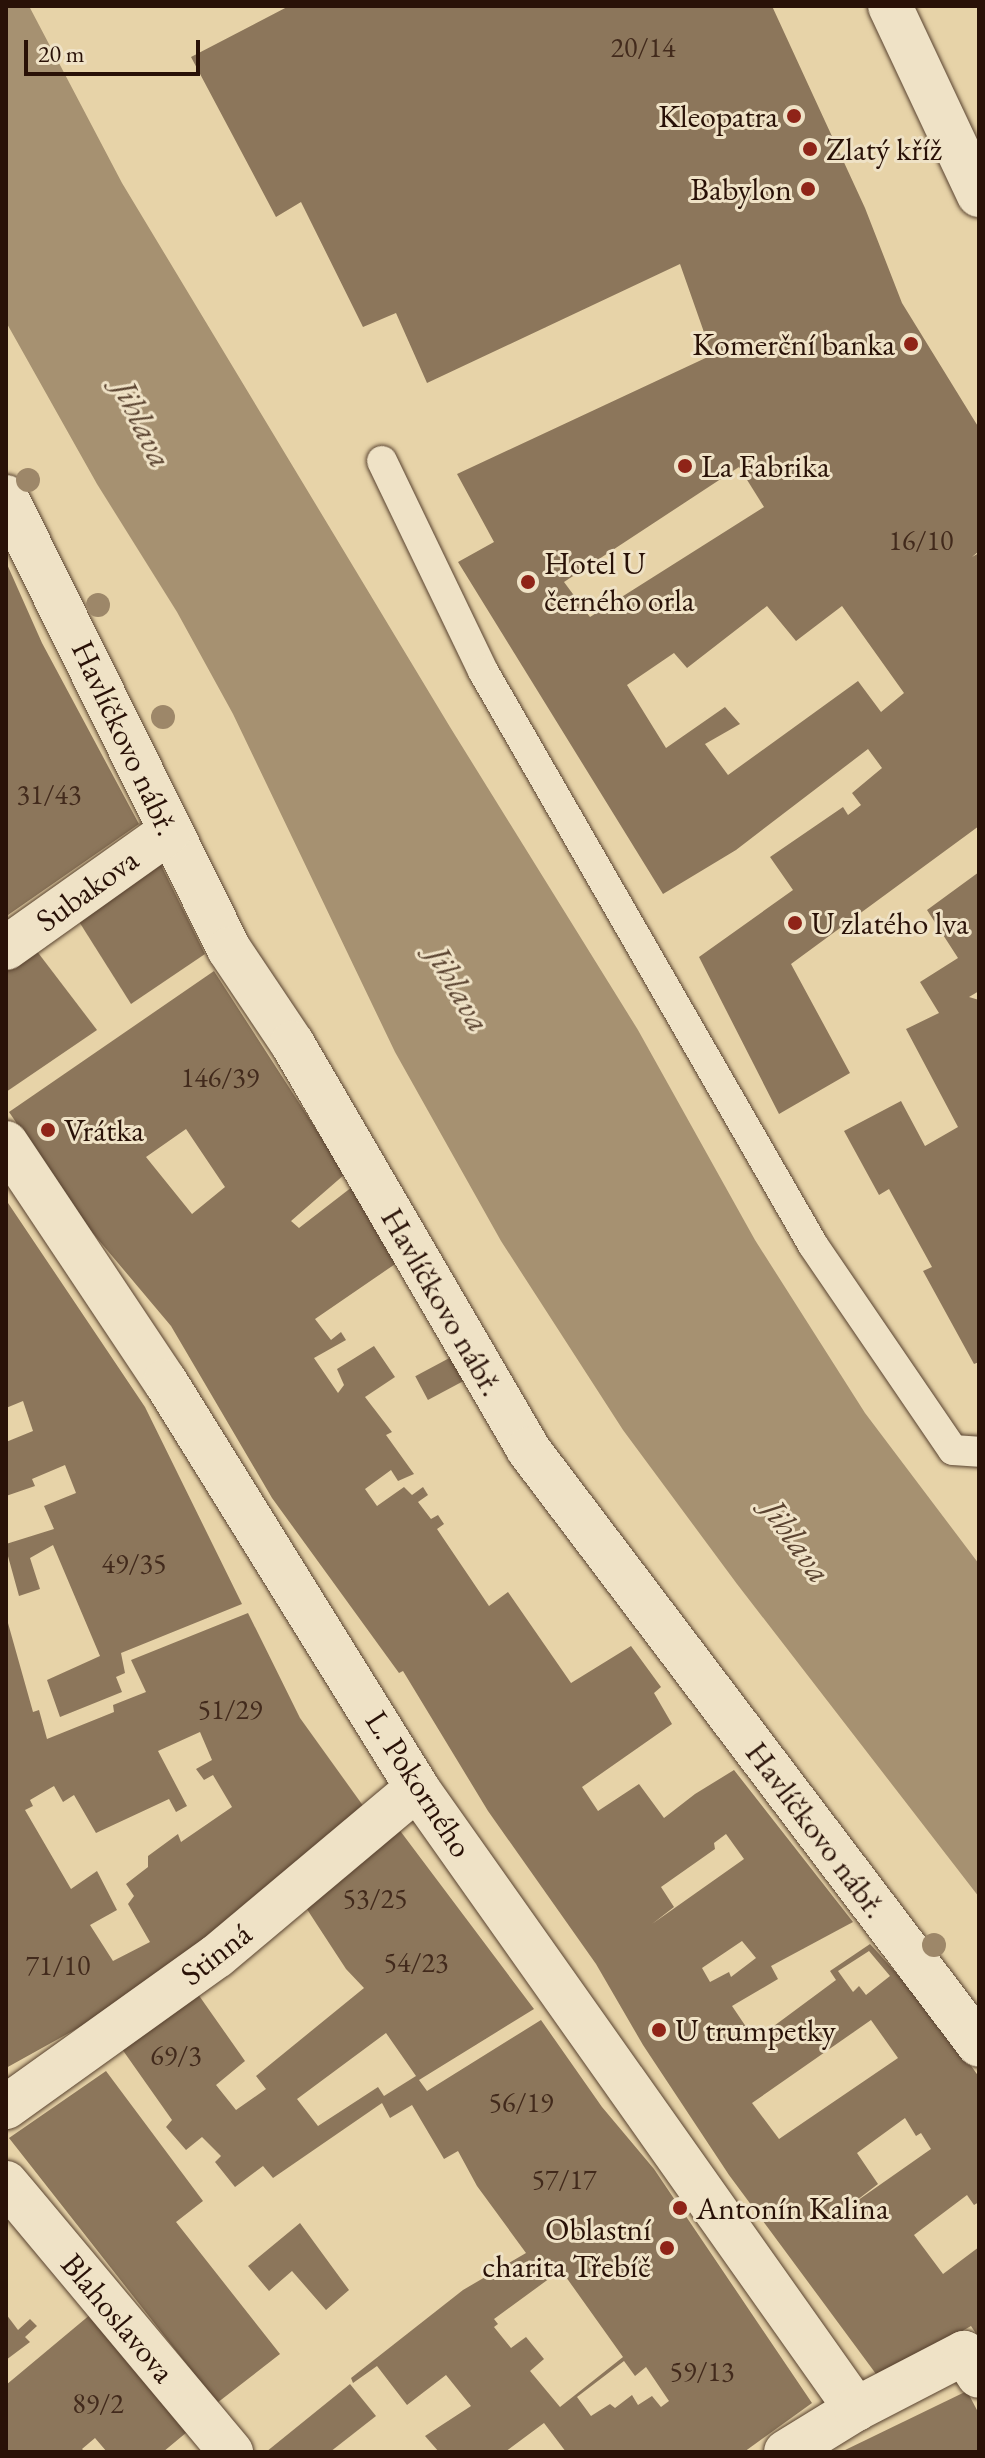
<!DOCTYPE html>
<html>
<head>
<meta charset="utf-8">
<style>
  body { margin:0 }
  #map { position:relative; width:985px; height:2458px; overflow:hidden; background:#e7d3a8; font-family:"EB Garamond",serif }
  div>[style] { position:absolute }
  .water>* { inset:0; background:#a69171 }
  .building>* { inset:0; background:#8c765b; transform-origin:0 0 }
  .roads { filter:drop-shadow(0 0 2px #58422f) drop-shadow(0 0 2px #58422f) }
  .service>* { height:30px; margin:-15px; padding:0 15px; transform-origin:15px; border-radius:15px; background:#efe2c6 }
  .minor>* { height:44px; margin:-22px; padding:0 22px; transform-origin:22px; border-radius:22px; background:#efe2c6 }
  .tertiary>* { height:44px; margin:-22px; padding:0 22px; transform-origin:22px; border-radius:22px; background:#efe2c6 }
  .trees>* { width:24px; height:24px; margin:-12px; border-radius:50%; background:#9d8769 }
  .dots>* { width:22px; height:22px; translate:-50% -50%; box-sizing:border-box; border:4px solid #efe2c6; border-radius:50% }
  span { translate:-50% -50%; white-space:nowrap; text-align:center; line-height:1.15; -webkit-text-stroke:6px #efe2c6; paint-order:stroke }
  .number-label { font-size:28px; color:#422a1c }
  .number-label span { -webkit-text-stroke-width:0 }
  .poi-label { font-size:32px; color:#291107 }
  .right { translate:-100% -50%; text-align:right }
  .left { translate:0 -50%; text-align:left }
  .street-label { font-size:32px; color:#291107 }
  .water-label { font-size:34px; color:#5b4431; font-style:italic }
  .frame { position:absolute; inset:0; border:8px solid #291107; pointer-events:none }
  .scale { position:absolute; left:24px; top:40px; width:176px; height:36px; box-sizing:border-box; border:4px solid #291107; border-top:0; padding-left:10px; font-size:24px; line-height:28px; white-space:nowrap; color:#291107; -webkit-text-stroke:6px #efe2c6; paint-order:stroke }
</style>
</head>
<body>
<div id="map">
  <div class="water">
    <div style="clip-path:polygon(6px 6px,29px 6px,122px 183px,450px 727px,638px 1030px,755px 1240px,865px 1413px,979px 1564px,979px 1897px,737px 1584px,623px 1430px,501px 1241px,395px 1052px,233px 714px,177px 612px,97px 484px,6px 322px)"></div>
  </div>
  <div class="building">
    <div style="clip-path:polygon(evenodd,289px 6px,772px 6px,865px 208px,902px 303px,979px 428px,979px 551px,972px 557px,979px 553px,979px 826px,791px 964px,850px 1073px,779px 1114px,699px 957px,793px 890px,770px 857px,843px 807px,848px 815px,861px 805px,852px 793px,882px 768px,868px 749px,736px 850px,663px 894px,458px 562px,494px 542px,457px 474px,712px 355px,680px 264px,427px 383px,396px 313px,363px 327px,301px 202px,276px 217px,191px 57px,289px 6px,739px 467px,764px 507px,590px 617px,564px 582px,739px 467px,289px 6px,767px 606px,796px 641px,842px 606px,904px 693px,881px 712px,858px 681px,728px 775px,705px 744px,740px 724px,725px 707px,666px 748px,627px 685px,674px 653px,687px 668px,767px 606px)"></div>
    <div style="clip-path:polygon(6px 562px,42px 643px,139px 824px,8px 915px)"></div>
    <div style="clip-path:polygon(160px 863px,205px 954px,131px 1004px,78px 920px)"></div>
    <div style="clip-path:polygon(979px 872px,979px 991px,969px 997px,979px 1000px,979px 1362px,974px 1364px,923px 1271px,932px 1267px,889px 1189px,879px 1195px,844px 1131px,901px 1101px,925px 1146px,958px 1127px,906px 1029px,939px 1013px,920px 982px,958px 958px,927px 910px)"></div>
    <div style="clip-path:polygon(36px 950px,97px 1030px,6px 1092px,6px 971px)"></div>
    <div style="clip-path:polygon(evenodd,214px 971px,345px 1174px,291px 1221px,299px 1228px,352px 1187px,401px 1260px,315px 1319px,331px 1340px,341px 1332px,346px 1340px,314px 1358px,338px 1393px,344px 1385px,337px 1369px,374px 1346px,395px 1377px,365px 1397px,392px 1432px,386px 1435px,414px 1474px,398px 1481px,391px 1470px,365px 1489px,377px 1506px,404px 1487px,412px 1495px,423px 1487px,428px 1495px,418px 1502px,431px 1519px,438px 1515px,444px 1524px,437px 1529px,489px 1606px,508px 1592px,571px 1683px,631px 1646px,661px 1687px,654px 1693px,672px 1724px,582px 1787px,598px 1811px,639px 1784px,664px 1818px,695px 1794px,734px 1770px,853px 1922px,771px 1966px,778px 1979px,732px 2006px,755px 2040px,836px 1980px,830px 1971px,870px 1944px,938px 2019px,979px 2077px,979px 2202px,974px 2205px,967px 2195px,914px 2235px,943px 2274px,979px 2247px,979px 2338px,971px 2326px,879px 2378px,729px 2175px,643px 2045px,596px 1964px,488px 1811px,403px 1671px,399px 1673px,272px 1498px,171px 1326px,86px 1225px,9px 1112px,214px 971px,186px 1129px,225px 1187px,192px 1214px,146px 1157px,186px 1129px,214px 971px,726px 1834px,744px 1859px,652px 1924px,674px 1907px,661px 1887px,715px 1849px,714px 1843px,726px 1834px,214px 971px,742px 1941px,756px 1958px,731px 1977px,729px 1972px,710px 1982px,702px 1968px,742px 1941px,214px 971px,869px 1951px,890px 1976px,866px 1995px,859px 1986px,853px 1992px,838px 1971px,869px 1951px,214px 971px,871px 2020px,898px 2058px,779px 2139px,752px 2103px,871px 2020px,214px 971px,905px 2118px,916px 2136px,921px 2133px,931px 2149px,844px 2210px,878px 2184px,857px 2153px,905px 2118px)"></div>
    <div style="clip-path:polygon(6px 1200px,145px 1407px,242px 1604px,121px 1653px,125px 1673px,116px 1677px,122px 1692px,60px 1717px,47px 1680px,100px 1656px,53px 1545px,30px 1558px,40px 1589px,19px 1596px,6px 1549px,6px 1544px,54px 1529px,44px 1506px,76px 1493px,65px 1465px,32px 1479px,35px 1486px,6px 1496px,6px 1442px,33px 1431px,23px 1401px,6px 1408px)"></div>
    <div style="left:455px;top:1355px;width:27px;height:45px;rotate:62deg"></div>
    <div style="clip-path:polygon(evenodd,248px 1613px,300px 1718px,369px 1814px,177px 1973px,6px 2068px,6px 1616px,33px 1712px,39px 1710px,47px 1739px,114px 1712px,113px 1705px,146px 1692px,131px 1660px,248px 1613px,200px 1732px,212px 1760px,196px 1769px,204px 1780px,213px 1775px,232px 1807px,181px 1842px,178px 1834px,148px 1856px,148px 1867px,126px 1884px,134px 1896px,128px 1904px,150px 1942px,113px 1961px,90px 1925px,117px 1910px,97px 1871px,71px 1889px,25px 1810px,33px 1806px,30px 1800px,54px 1786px,63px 1802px,74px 1795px,96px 1833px,169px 1799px,176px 1812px,187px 1806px,158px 1751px,200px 1732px)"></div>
    <div style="clip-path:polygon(evenodd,392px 1820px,534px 2009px,419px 2080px,427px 2091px,541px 2020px,602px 2107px,654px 2169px,812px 2403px,744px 2452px,566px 2452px,544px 2423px,505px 2452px,439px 2452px,425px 2436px,471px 2406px,446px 2375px,407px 2405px,377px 2366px,353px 2383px,351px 2378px,463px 2290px,526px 2253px,477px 2186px,458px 2151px,444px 2159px,412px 2105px,390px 2118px,382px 2103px,273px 2178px,263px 2166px,235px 2187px,215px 2162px,221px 2156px,202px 2137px,186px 2150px,166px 2127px,172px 2120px,117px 2042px,193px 1987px,245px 2061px,216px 2085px,236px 2110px,266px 2089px,256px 2076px,364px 1988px,346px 1969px,299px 1897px,392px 1820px,386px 2033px,416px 2076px,384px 2096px,378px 2087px,318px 2126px,297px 2099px,386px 2033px,392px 1820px,561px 2270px,623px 2357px,560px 2407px,530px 2371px,544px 2359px,526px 2337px,511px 2348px,494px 2327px,498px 2324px,494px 2319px,561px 2270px,392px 1820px,624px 2361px,635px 2376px,646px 2367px,669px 2401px,661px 2407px,652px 2396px,638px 2405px,632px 2395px,615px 2408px,610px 2404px,591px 2416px,577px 2397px,624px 2361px)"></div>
    <div style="clip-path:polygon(106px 2071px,203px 2201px,176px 2222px,280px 2354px,217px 2403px,9px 2138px)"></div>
    <div style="clip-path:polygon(300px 2223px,349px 2290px,326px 2310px,292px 2271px,269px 2291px,248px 2266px)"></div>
    <div style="clip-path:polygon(6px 2314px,18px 2330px,30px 2319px,37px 2326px,25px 2337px,30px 2342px,6px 2360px)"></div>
    <div style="clip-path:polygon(91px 2314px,136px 2362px,131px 2367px,187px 2432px,163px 2452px,107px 2452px,95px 2438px,82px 2449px,85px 2452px,6px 2452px,6px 2385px)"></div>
    <div style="clip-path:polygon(350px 2384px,376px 2416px,330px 2452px,266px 2452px)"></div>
    <div style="clip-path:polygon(967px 2391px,979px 2414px,979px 2452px,841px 2452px)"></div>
  </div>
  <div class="roads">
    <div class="service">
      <div style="left:382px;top:461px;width:233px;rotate:64.3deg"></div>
      <div style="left:483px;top:671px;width:662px;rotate:60.1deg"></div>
      <div style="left:813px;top:1245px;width:248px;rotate:55.7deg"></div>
      <div style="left:953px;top:1450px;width:26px;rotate:4deg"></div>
    </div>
    <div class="minor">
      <div style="left:6px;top:497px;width:504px;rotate:63.74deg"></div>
      <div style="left:229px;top:949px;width:113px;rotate:56.2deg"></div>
      <div style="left:292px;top:1043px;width:470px;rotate:59.8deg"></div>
      <div style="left:528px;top:1449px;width:747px;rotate:52.88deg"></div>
      <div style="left:6px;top:948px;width:200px;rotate:-35.4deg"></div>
      <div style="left:6px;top:1143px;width:286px;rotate:56.3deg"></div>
      <div style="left:165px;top:1381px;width:479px;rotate:58.2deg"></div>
      <div style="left:417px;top:1788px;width:761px;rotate:54.74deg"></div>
      <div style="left:6px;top:2107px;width:259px;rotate:-35.6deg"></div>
      <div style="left:217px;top:1956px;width:261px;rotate:-40deg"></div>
      <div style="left:6px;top:2183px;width:351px;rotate:50.1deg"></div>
      <div style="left:786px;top:2452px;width:82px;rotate:-31.6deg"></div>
      <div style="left:856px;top:2409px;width:122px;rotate:-27.4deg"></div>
      <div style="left:964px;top:2353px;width:27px;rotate:57deg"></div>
    </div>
    <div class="tertiary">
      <div style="left:890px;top:6px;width:209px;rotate:64.8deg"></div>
    </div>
  </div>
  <div class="trees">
    <div style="left:28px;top:480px"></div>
    <div style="left:98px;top:605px"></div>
    <div style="left:163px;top:717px"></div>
    <div style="left:934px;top:1945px"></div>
  </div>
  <div class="dots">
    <div style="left:794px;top:116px;background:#8f2418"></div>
    <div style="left:810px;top:149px;background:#8f2418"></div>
    <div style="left:808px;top:189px;background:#8f2418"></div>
    <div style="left:911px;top:344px;background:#8f2418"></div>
    <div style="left:685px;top:466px;background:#8f2418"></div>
    <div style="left:528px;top:582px;background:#8f2418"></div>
    <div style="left:795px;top:923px;background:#8f2418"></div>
    <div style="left:48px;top:1130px;background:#8f2418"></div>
    <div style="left:659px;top:2030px;background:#8f2418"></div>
    <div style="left:680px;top:2208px;background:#8f2418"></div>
    <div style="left:667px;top:2248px;background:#8f2418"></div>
  </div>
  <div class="number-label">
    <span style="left:643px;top:47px">20/14</span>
    <span style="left:921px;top:540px">16/10</span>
    <span style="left:49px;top:794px">31/43</span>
    <span style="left:220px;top:1077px">146/39</span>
    <span style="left:134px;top:1563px">49/35</span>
    <span style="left:230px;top:1709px">51/29</span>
    <span style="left:375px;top:1898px">53/25</span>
    <span style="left:416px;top:1962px">54/23</span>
    <span style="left:58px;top:1965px">71/10</span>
    <span style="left:176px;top:2055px">69/3</span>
    <span style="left:521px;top:2102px">56/19</span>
    <span style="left:564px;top:2179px">57/17</span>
    <span style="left:702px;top:2371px">59/13</span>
    <span style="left:98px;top:2403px">89/2</span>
  </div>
  <div class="poi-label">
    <span class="right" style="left:778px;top:116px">Kleopatra</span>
    <span class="left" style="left:826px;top:149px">Zlatý kříž</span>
    <span class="right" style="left:792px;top:189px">Babylon</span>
    <span class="right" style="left:895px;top:344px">Komerční banka</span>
    <span class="left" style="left:701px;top:466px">La Fabrika</span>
    <span class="left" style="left:544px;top:582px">Hotel U<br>černého orla</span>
    <span class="left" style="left:811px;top:923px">U zlatého lva</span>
    <span class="left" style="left:64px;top:1130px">Vrátka</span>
    <span class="left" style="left:675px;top:2030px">U trumpetky</span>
    <span class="left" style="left:696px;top:2208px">Antonín Kalina</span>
    <span class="right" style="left:651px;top:2248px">Oblastní<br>charita Třebíč</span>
  </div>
  <div class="street-label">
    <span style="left:125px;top:738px;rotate:65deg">Havlíčkovo nábř.</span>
    <span style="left:87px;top:890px;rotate:-36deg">Subakova</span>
    <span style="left:442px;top:1302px;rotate:60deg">Havlíčkovo nábř.</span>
    <span style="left:419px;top:1784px;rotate:57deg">L. Pokorného</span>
    <span style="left:816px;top:1830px;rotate:53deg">Havlíčkovo nábř.</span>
    <span style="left:216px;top:1954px;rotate:-38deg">Stinná</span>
    <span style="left:118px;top:2318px;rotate:50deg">Blahoslavova</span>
  </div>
  <div class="water-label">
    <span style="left:143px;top:424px;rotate:64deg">Jihlava</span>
    <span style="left:459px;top:989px;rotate:60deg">Jihlava</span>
    <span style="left:797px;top:1541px;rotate:55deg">Jihlava</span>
  </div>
  <div class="frame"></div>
  <div class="scale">20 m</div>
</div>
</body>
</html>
